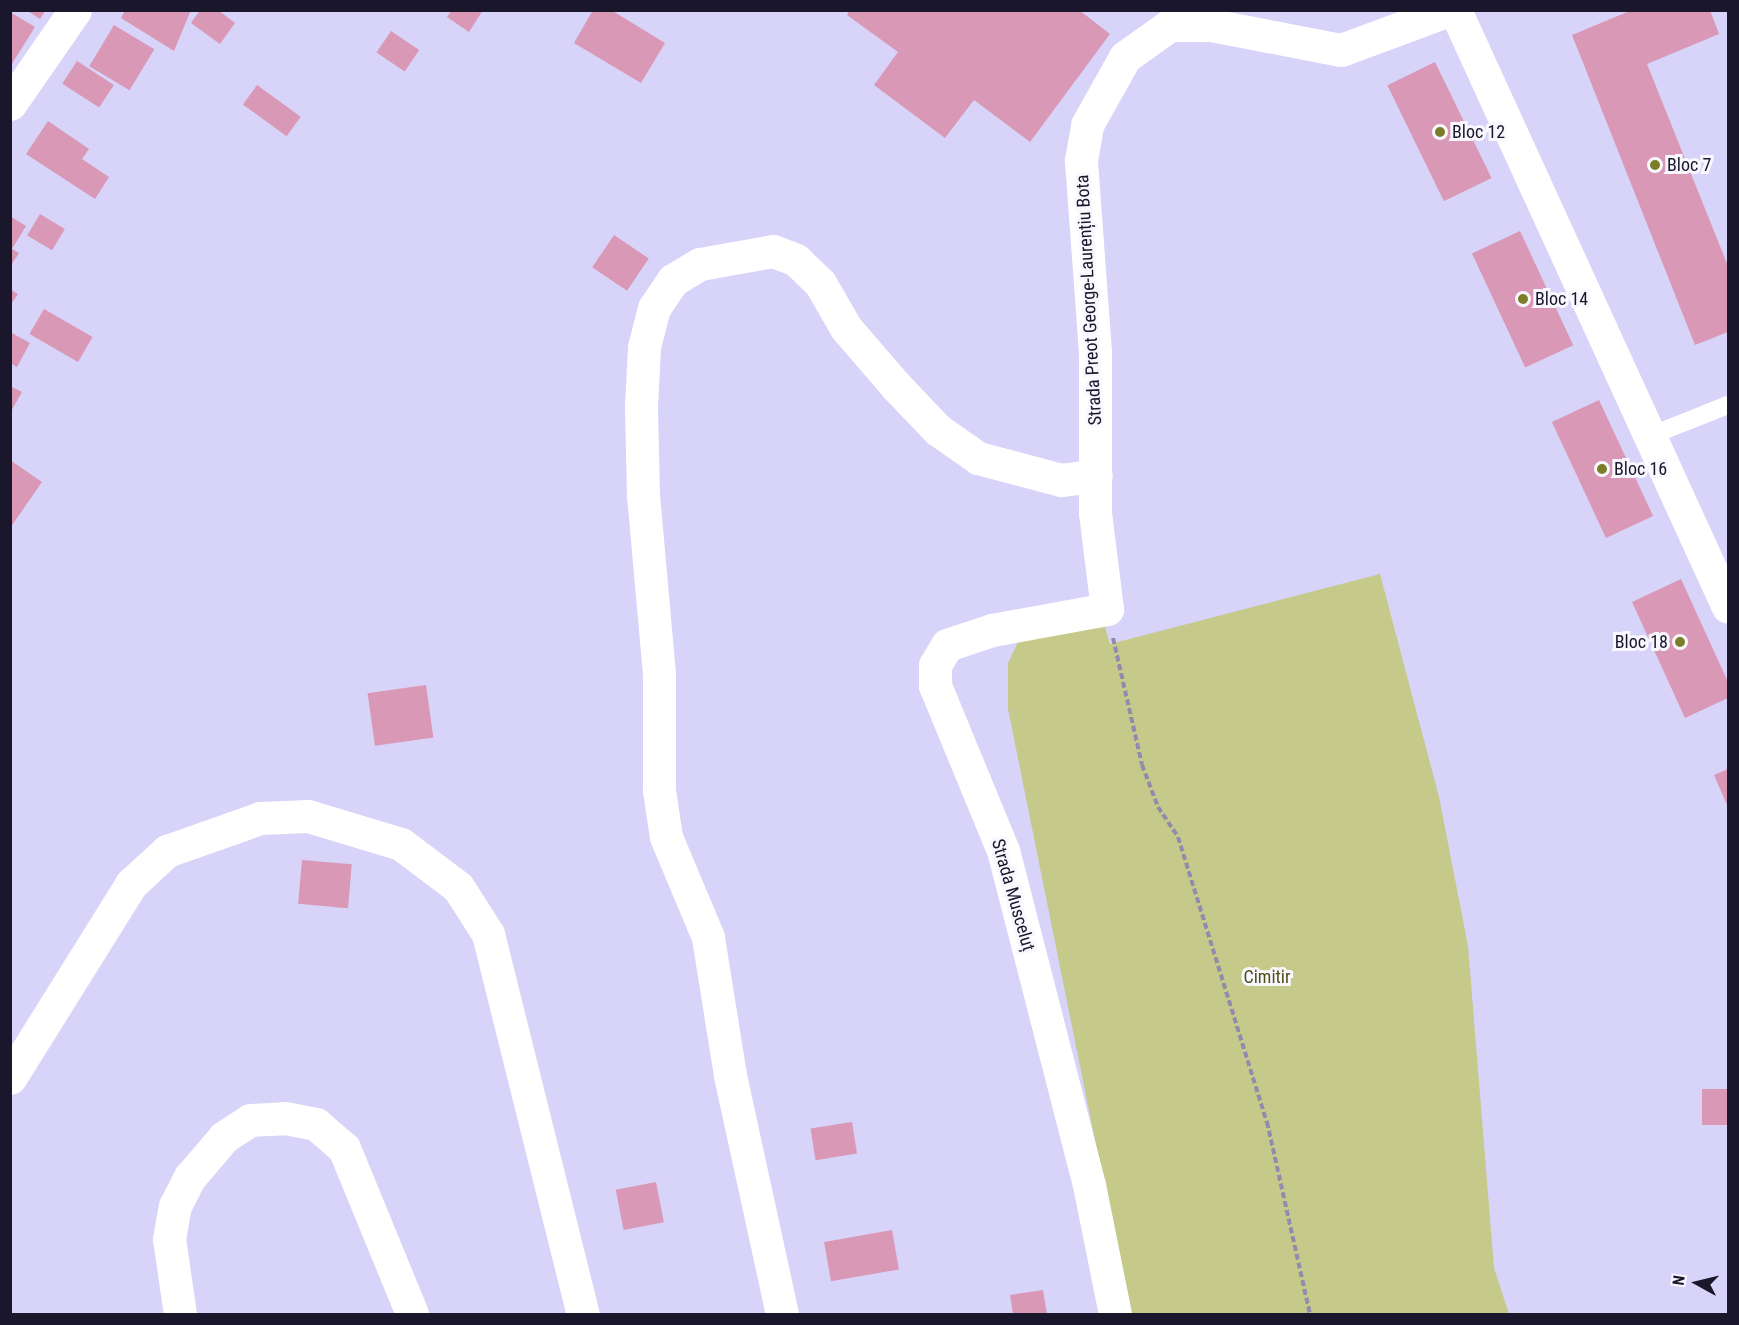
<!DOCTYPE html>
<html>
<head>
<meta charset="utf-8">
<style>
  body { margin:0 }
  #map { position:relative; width:1739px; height:1325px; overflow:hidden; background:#d8d3f9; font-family:"Roboto Condensed",sans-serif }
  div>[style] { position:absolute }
  .green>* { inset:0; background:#c5c98a }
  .building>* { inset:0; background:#d998b5; transform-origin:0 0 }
  .path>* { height:4px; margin-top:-2px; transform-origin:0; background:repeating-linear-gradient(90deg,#918cac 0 6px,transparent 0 9px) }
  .lane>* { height:18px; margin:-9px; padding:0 9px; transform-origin:9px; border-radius:9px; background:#fff }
  .street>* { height:33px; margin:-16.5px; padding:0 16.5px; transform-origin:16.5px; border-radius:16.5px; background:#fff }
  .dots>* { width:16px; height:16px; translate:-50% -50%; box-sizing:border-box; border:3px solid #f9f8ff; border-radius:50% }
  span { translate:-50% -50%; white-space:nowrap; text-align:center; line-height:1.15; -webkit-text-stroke:6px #f9f8ff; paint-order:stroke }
  .poi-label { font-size:18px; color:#1a162c }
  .left { translate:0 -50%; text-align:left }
  .right { translate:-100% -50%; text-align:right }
  .street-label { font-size:18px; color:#1a162c }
  .park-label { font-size:18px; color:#4c4e15 }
  .frame { position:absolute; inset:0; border:12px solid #1a162c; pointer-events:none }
  .north { position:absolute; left:1667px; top:1253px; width:60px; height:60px; -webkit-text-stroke:4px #f9f8ff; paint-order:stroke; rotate:278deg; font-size:16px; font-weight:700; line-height:24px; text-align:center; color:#1a162c }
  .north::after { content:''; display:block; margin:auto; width:21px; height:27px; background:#1a162c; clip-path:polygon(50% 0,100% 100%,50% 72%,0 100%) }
</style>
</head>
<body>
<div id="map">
  <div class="green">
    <div style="clip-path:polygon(1380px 574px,1439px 797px,1468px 946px,1494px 1268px,1509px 1314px,1130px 1314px,1008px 709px,1008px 663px,1019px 640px,1103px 620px,1110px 644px)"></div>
  </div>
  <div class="building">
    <div style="clip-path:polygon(26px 10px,46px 10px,40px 19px)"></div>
    <div style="clip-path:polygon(125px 10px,191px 10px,174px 51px,121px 18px)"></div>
    <div style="clip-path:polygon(200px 10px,218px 10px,235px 23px,220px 44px,191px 23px)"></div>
    <div style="clip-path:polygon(452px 10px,483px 10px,469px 32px,447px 17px)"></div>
    <div style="clip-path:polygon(593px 10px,611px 10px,665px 43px,641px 83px,574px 43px)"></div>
    <div style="clip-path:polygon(850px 10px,1079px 10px,1110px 34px,1030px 142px,974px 100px,945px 138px,874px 85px,898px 52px,847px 15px)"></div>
    <div style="clip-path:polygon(1632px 10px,1710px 10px,1719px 34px,1647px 64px,1728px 266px,1728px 332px,1695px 345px,1572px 35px)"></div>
    <div style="clip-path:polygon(10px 12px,35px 27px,10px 67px)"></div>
    <div style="left:114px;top:25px;width:47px;height:48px;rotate:31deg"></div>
    <div style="left:391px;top:31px;width:34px;height:26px;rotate:34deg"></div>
    <div style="left:77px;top:61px;width:44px;height:27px;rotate:33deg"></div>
    <div style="left:1435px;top:62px;width:129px;height:53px;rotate:64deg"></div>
    <div style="left:257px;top:85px;width:54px;height:24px;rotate:36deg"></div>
    <div style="clip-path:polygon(48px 121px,89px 149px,82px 159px,109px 177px,95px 199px,26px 154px)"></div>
    <div style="left:40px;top:214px;width:29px;height:25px;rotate:31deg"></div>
    <div style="clip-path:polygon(10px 216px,26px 226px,12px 249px,19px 253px,10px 267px)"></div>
    <div style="left:1520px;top:231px;width:126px;height:53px;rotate:65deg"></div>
    <div style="left:614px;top:235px;width:42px;height:39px;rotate:34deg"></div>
    <div style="clip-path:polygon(10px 289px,18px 294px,10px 306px)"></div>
    <div style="left:44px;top:309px;width:56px;height:29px;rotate:30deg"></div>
    <div style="clip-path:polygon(10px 332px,30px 343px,17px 367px,10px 363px)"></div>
    <div style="clip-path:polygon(10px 386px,22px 392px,10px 413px)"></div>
    <div style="left:1599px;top:400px;width:128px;height:52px;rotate:65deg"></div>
    <div style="clip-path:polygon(10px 460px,42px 482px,10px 528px)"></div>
    <div style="clip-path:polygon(1681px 579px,1728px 682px,1728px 698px,1685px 718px,1632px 602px)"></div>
    <div style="left:426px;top:685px;width:53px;height:59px;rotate:82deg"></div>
    <div style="clip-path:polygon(1728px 769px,1728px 807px,1714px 775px)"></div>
    <div style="left:302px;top:860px;width:50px;height:44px;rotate:5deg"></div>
    <div style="left:1728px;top:1089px;width:36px;height:26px;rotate:90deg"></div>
    <div style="left:852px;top:1122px;width:32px;height:42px;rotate:81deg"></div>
    <div style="left:656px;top:1182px;width:41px;height:41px;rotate:79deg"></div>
    <div style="left:892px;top:1230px;width:40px;height:69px;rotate:80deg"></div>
    <div style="clip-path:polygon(1043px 1290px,1047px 1314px,1013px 1314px,1010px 1295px)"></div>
  </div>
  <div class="path">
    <div style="left:1113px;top:638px;width:130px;rotate:77.1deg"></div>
    <div style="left:1142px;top:765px;width:45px;rotate:69.1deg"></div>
    <div style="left:1158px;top:807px;width:36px;rotate:56deg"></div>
    <div style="left:1178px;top:837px;width:299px;rotate:72.7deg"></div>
    <div style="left:1267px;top:1122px;width:197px;rotate:77.4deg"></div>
  </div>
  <div class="lane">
    <div style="left:1650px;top:436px;width:84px;rotate:-21.7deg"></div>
  </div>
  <div class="street">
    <div style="left:1455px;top:10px;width:656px;rotate:65.43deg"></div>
    <div style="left:10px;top:104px;width:114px;rotate:-55.3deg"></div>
    <div style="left:10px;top:1078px;width:229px;rotate:-58deg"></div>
    <div style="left:131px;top:884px;width:49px;rotate:-42.5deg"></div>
    <div style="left:167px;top:851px;width:99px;rotate:-19.5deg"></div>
    <div style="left:260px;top:818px;width:48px;rotate:-2.4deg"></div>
    <div style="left:308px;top:816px;width:97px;rotate:16.8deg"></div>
    <div style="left:401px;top:844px;width:71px;rotate:37deg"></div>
    <div style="left:458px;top:887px;width:56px;rotate:57.4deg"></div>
    <div style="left:488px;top:934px;width:392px;rotate:76deg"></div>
    <div style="left:180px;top:1314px;width:76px;rotate:-98.3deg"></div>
    <div style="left:169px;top:1239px;width:34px;rotate:-80deg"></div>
    <div style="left:175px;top:1206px;width:33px;rotate:-63deg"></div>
    <div style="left:190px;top:1177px;width:52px;rotate:-49.6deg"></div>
    <div style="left:224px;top:1137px;width:31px;rotate:-33deg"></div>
    <div style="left:250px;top:1120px;width:35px;rotate:-3deg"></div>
    <div style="left:285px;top:1118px;width:32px;rotate:11deg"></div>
    <div style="left:316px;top:1124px;width:37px;rotate:41deg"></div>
    <div style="left:344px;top:1148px;width:179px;rotate:67.7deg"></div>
    <div style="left:782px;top:1314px;width:245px;rotate:-102.3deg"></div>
    <div style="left:730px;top:1075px;width:140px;rotate:-99.1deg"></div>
    <div style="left:708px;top:937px;width:108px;rotate:-112.8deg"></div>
    <div style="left:666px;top:837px;width:48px;rotate:-98.5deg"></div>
    <div style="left:659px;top:790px;width:116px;rotate:-90deg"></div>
    <div style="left:659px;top:674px;width:179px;rotate:-95.1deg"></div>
    <div style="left:643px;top:496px;width:90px;rotate:-91.3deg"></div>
    <div style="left:641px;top:406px;width:59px;rotate:-87.1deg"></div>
    <div style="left:644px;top:347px;width:40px;rotate:-75.6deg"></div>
    <div style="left:654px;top:308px;width:34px;rotate:-56deg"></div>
    <div style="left:673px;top:280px;width:31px;rotate:-31deg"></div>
    <div style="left:700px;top:264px;width:74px;rotate:-10.1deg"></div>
    <div style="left:773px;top:251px;width:25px;rotate:21deg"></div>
    <div style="left:796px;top:260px;width:33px;rotate:44deg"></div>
    <div style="left:820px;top:283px;width:52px;rotate:60deg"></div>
    <div style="left:846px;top:328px;width:75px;rotate:49.3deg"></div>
    <div style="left:895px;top:385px;width:62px;rotate:46.3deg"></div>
    <div style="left:938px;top:430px;width:49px;rotate:35deg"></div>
    <div style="left:978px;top:458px;width:86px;rotate:14.8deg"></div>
    <div style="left:1061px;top:480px;width:35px;rotate:-7deg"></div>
    <div style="left:1115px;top:1314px;width:132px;rotate:-101.4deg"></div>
    <div style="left:1089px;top:1185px;width:343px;rotate:-104.4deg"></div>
    <div style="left:1004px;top:853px;width:181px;rotate:-112.4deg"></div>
    <div style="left:935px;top:686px;width:21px;rotate:-90deg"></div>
    <div style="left:935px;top:665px;width:23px;rotate:-59deg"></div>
    <div style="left:947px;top:645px;width:47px;rotate:-18.4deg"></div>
    <div style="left:992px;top:630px;width:117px;rotate:-10.3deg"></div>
    <div style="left:1107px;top:609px;width:97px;rotate:-97.1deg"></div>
    <div style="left:1095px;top:513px;width:161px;rotate:-90deg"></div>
    <div style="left:1095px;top:352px;width:193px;rotate:-94.2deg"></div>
    <div style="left:1081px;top:160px;width:36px;rotate:-80deg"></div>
    <div style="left:1087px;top:125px;width:78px;rotate:-60.8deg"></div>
    <div style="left:1125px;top:57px;width:55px;rotate:-35.4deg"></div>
    <div style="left:1170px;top:25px;width:41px"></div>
    <div style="left:1211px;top:25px;width:132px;rotate:10.9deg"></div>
    <div style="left:1341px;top:50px;width:115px;rotate:-20.3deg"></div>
  </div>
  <div class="dots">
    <div style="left:1440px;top:132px;background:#7b7e27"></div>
    <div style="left:1655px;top:165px;background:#7b7e27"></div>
    <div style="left:1523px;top:299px;background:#7b7e27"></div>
    <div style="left:1602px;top:469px;background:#7b7e27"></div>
    <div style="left:1680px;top:642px;background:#7b7e27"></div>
  </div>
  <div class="poi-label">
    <span class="left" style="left:1452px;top:132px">Bloc 12</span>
    <span class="left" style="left:1667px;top:165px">Bloc 7</span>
    <span class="left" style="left:1535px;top:299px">Bloc 14</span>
    <span class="left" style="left:1614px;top:469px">Bloc 16</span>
    <span class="right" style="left:1668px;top:642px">Bloc 18</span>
  </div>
  <div class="street-label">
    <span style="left:1089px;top:300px;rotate:-93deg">Strada Preot George-Laurențiu Bota</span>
    <span style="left:1013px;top:895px;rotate:74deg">Strada Musceluț</span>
  </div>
  <div class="park-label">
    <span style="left:1267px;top:977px">Cimitir</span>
  </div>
  <div class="frame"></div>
  <div class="north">N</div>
</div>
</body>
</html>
